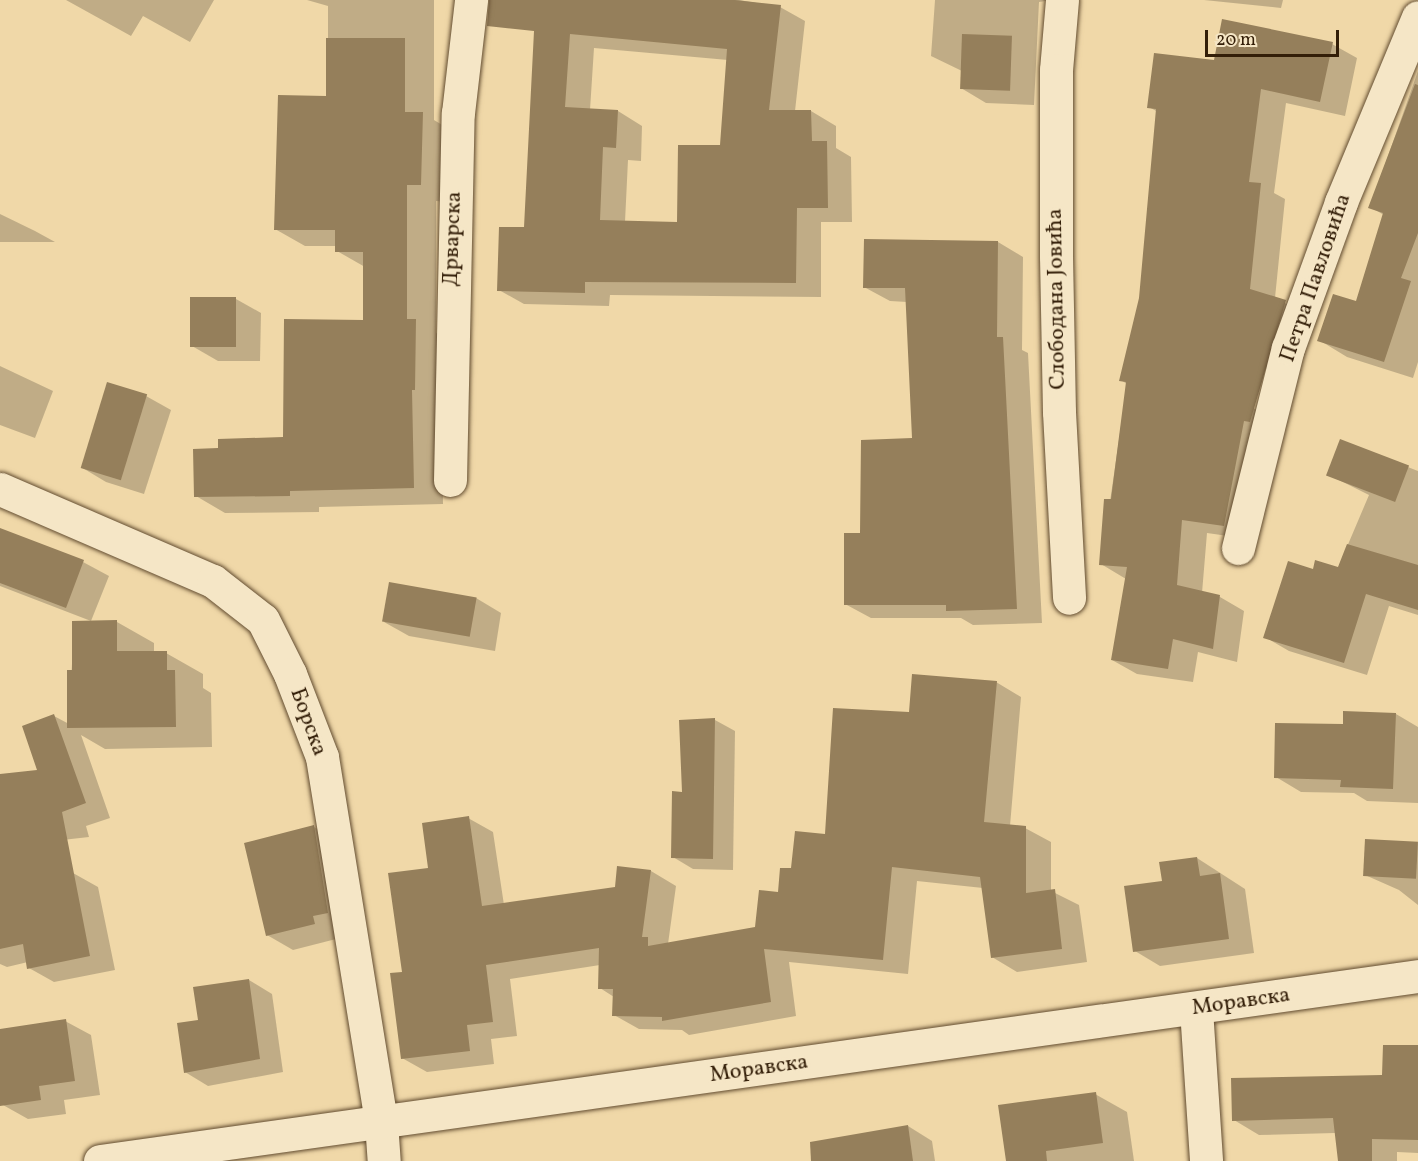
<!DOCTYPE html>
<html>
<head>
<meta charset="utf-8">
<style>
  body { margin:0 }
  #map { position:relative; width:1418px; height:1161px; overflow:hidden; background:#f0d8a8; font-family:Vollkorn,serif }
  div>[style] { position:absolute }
  .shadow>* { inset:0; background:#0003 }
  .building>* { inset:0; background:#957f5b; transform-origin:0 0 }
  .roads { filter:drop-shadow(0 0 2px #624c30) drop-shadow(0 0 2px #624c30) }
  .minor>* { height:33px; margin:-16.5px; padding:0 16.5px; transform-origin:16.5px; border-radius:16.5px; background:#f5e6c6 }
  .tertiary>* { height:33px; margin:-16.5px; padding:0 16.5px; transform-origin:16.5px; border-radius:16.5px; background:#f5e6c6 }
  span { translate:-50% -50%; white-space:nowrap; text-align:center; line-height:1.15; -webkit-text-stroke:4.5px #f5e6c6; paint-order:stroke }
  .street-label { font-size:22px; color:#331e08 }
  .scale { position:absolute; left:1205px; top:30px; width:134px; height:27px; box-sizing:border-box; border:3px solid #331e08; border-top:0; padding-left:8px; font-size:18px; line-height:21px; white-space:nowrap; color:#331e08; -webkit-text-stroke:4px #f5e6c6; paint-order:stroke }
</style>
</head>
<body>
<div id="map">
  <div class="shadow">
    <div style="clip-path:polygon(66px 0,214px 0,190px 42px,143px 16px,131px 36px)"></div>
    <div style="clip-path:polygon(307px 0,434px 0,434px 120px,452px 131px,450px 202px,436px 201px,436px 333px,445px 338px,441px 406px,443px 504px,319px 507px,319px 512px,225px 513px,196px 496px,284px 439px,365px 321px,365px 267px,337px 251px,337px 246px,305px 246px,275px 229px,328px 98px,328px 6px)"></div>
    <div style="clip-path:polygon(evenodd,539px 0,739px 0,780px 7px,805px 21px,795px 111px,811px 111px,836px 126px,836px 148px,851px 157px,852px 222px,821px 222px,821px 297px,610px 295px,609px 306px,524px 304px,499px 290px,526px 229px,539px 0,594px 48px,728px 60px,721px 147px,679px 223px,625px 222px,628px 160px,641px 161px,642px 126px,618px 111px,590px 110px,594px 48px)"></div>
    <div style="clip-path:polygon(935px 0,1052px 0,1039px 2px,1034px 105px,986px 103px,961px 88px,962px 71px,931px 56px)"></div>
    <div style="clip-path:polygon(1204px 0,1283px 0,1281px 8px)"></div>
    <div style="clip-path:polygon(1332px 44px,1357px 58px,1345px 116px,1286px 103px,1274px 193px,1285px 199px,1275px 298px,1310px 316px,1290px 375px,1221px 358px,1246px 404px,1271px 418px,1249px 539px,1207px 533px,1202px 593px,1220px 597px,1244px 611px,1237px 662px,1198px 652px,1193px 682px,1137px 674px,1112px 660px,1126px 579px,1101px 564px,1127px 384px,1121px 380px,1140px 298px,1158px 112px,1149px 107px,1215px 62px)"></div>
    <div style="clip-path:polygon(1418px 71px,1418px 362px,1413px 378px,1347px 357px,1319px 340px,1357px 303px,1384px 215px,1370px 207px)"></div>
    <div style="clip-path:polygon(0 214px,35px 231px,55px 242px,0 242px)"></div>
    <div style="clip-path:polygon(865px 240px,998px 242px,1023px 257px,1022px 350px,1028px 353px,1042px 623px,973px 625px,961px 618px,871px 618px,845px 604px,862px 534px,914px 440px,907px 302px,890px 301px,864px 287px)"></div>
    <div style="clip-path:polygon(236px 299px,261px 313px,260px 361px,218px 361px,192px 346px)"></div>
    <div style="clip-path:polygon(0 366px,53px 391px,35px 438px,0 425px)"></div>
    <div style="clip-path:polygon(146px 396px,171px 410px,144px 494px,106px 482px,81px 467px)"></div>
    <div style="clip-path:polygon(1341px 441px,1418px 471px,1418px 615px,1389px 606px,1367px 675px,1289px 651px,1265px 637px,1314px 571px,1338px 568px,1369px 495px,1327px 474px)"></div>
    <div style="clip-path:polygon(0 530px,83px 562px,109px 576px,91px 621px,0 586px)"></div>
    <div style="clip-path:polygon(476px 598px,501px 613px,495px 651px,409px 636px,384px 622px)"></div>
    <div style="clip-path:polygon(117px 622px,154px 643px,154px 653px,166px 653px,203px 674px,203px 688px,211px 693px,212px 747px,105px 749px,81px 735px,110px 818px,86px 826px,89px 837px,0 847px,0 775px,39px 771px,54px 716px,69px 724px,74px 623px)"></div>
    <div style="clip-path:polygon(996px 682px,1021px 697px,1010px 826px,1025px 828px,1051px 842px,1051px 891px,1079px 905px,1087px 962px,1017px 972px,992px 957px,983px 888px,917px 881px,908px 974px,789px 962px,796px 1016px,689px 1035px,682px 1030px,639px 1029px,614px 1015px,614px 997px,600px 988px,600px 965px,510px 979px,517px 1036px,491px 1039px,494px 1064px,427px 1072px,402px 1058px,404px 973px,430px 869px,468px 818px,493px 832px,504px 905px,616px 888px,619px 867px,651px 871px,676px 886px,668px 944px,757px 928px,792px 870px,826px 835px,910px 714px)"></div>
    <div style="clip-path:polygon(1396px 714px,1418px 727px,1418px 803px,1367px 801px,1354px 793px,1301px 792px,1276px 777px,1344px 726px)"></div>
    <div style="clip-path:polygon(715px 720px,735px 731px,733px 870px,693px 869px,673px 857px,684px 793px)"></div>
    <div style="clip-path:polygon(314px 827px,339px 842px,340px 938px,293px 950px,267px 935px)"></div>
    <div style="clip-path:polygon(1418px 843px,1418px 905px,1399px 890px,1365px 875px)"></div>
    <div style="clip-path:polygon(1197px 858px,1245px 889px,1254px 953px,1160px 966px,1135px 951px)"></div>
    <div style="clip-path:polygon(73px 873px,98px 887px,115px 970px,54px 982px,29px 968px,28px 962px,7px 967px,0 964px,0 891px)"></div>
    <div style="clip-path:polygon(249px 980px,272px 994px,283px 1072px,208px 1086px,185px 1072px,200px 1022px)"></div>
    <div style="clip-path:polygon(65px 1021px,91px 1035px,100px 1095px,64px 1100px,66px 1114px,28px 1119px,3px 1105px,0 1031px)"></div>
    <div style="clip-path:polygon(1418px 1047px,1418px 1153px,1397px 1152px,1397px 1161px,1340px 1161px,1340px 1141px,1335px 1133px,1259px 1135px,1234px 1120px,1383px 1076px)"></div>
    <div style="clip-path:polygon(1095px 1094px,1127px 1112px,1134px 1161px,1008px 1161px)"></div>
    <div style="clip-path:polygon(908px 1126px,932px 1141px,935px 1161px,822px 1161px)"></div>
  </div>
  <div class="building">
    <div style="clip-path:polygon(evenodd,489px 0,735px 0,781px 5px,769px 110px,811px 110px,812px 141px,827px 141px,828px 208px,797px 208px,796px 283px,585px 282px,585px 293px,497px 291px,499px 227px,524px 227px,534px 31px,487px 26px,489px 0,570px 34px,727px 49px,720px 145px,678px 145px,677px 222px,600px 220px,603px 147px,616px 148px,618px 110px,565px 107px,570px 34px)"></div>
    <div style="clip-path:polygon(1222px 19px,1333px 42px,1320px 102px,1261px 89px,1249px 182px,1261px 183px,1250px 289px,1286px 300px,1250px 422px,1244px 421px,1224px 526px,1182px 520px,1177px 585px,1220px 595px,1213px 649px,1173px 639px,1168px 669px,1111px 660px,1127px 567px,1099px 565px,1104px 499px,1111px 499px,1126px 382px,1119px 381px,1139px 298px,1156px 109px,1147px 108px,1154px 53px,1214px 60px)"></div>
    <div style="left:962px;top:34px;width:50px;height:55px;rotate:2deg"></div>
    <div style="clip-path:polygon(326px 38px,405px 38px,405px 112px,423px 112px,421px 185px,407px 185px,407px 319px,416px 319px,415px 390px,412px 390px,414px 488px,290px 491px,290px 496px,194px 497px,193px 449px,218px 448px,218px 439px,283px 437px,284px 319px,363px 320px,363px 252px,335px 252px,335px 230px,274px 230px,278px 95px,326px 96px)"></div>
    <div style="clip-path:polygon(1415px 84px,1418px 85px,1418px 233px,1401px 278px,1411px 281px,1384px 362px,1317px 341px,1333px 294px,1356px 301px,1383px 213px,1368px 208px)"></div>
    <div style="clip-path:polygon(864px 239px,998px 241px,997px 337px,1003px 337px,1017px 609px,946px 611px,946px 605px,844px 605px,844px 533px,860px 533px,861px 440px,912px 438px,905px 288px,863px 288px)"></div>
    <div style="left:190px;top:297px;width:46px;height:50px"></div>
    <div style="left:107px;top:382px;width:42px;height:90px;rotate:17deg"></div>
    <div style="left:1340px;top:439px;width:74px;height:39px;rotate:21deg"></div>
    <div style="clip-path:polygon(0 528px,84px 560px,66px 608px,0 583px)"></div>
    <div style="clip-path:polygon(1347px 544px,1418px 565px,1418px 610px,1366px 594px,1344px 663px,1263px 638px,1288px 561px,1313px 569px,1315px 560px,1338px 567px)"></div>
    <div style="left:389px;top:582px;width:89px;height:40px;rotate:10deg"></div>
    <div style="clip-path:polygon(117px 620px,117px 651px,167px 651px,167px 670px,175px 670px,176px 727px,67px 728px,67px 670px,72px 670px,72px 621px)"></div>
    <div style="clip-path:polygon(912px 674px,997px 681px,984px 822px,1026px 826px,1026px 893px,1055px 889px,1062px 949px,991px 958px,980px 877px,892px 867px,883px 960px,764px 949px,771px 1002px,662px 1021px,662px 1017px,612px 1016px,613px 989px,598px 989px,599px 948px,486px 965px,493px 1022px,467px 1025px,470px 1051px,401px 1059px,390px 973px,402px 972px,388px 873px,428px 868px,422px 823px,469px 816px,482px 906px,615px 887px,617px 866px,651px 870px,642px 937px,648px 937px,648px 946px,755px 927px,759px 890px,778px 892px,780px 868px,791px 868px,795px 831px,825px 834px,833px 708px,909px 712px)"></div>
    <div style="clip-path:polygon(1343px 711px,1396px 713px,1393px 789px,1340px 787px,1341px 780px,1274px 778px,1275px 723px,1343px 724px)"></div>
    <div style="clip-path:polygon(54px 714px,86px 803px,62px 812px,90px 956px,27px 969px,23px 944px,0 949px,0 774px,37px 770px,22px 726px)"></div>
    <div style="clip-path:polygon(715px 718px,713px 859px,671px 858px,672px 791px,682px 792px,679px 720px)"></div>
    <div style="clip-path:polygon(314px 825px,328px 913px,313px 916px,315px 924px,266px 936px,244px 843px)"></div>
    <div style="left:1365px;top:839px;width:53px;height:37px;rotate:3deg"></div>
    <div style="clip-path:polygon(1197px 857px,1200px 876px,1220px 873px,1229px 939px,1133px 952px,1124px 886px,1162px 881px,1159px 862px)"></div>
    <div style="clip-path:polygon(249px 979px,260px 1059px,184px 1073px,177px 1023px,198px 1020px,193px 987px)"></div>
    <div style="clip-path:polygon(66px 1019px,75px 1081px,39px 1086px,41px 1100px,0 1106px,0 1029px)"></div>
    <div style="clip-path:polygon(1383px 1045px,1418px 1045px,1418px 1140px,1372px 1139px,1372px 1161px,1338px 1161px,1333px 1118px,1232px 1121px,1231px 1078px,1382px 1075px)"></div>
    <div style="clip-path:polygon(1096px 1092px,1103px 1143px,1046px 1151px,1047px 1161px,1006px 1161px,998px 1105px)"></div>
    <div style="clip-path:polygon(908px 1125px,913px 1161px,811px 1161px,810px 1142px)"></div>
  </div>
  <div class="roads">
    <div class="minor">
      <div style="left:1062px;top:0;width:70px;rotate:94.9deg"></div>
      <div style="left:1056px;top:70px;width:186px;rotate:90deg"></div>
      <div style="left:1056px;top:256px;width:156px;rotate:88.9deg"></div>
      <div style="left:1059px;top:412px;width:186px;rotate:86.9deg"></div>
      <div style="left:450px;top:480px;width:367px;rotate:-88.8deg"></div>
      <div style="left:458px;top:113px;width:114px;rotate:-83.4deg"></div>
      <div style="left:0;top:489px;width:232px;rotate:23.4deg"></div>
      <div style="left:213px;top:581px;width:63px;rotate:38deg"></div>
      <div style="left:263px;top:620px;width:60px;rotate:63.4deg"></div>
      <div style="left:290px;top:674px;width:89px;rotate:68.9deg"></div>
      <div style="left:322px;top:757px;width:370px;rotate:80.8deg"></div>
      <div style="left:381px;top:1122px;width:39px;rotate:86deg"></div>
      <div style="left:1238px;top:548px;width:206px;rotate:-76deg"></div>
      <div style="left:1288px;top:348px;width:155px;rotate:-70deg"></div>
      <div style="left:1341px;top:202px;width:200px;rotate:-67.4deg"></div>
      <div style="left:1196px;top:1009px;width:152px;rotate:86.2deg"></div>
    </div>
    <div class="tertiary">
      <div style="left:100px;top:1161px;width:1331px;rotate:-7.99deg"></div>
    </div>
  </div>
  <div class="street-label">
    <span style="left:453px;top:239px;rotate:-88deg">Дрварска</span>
    <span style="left:1316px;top:278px;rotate:-71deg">Петра Павловића</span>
    <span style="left:1057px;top:299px;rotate:-91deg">Слободана Јовића</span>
    <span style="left:308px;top:722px;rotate:70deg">Борска</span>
    <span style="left:1241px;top:1002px;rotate:-8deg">Моравска</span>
    <span style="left:759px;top:1069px;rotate:-8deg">Моравска</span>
  </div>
  <div class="scale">20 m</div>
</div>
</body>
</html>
